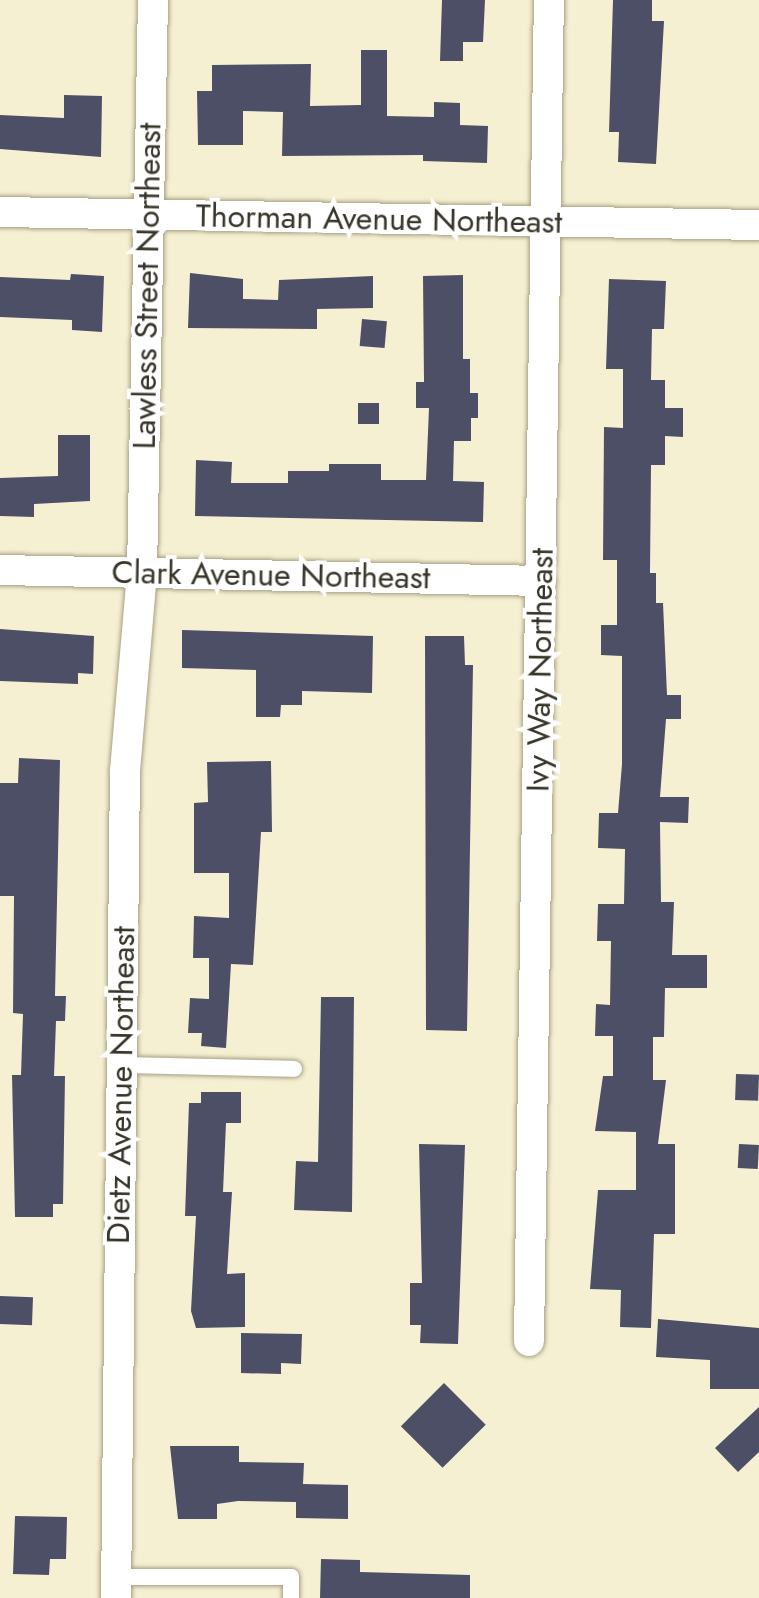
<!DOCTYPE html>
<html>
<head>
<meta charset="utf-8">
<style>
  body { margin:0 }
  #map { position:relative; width:759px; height:1598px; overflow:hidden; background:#f6f0d2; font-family:Jost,sans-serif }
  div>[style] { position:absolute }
  .building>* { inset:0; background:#4d4f67; transform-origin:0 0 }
  .roads { filter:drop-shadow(0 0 2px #a6a084) drop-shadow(0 0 2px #a6a084) }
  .lane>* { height:16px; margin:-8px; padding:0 8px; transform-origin:8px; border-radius:8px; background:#fff }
  .street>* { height:30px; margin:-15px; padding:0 15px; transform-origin:15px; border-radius:15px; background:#fff }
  span { translate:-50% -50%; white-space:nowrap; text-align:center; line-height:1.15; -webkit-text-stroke:8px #fff; paint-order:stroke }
  .street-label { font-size:32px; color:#373429 }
</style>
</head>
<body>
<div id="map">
  <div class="building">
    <div style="clip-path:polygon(442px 0,485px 0,483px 42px,463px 42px,463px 61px,440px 61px)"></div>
    <div style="clip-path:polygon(613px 0,652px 0,652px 21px,664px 21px,656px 164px,618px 162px,619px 132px,609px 132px)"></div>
    <div style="clip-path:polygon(361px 50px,387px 50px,387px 116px,434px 117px,434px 102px,460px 103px,460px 125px,488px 126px,487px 163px,423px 161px,423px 155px,282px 156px,283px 112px,243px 111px,243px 145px,198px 145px,197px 91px,212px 91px,212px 65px,311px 64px,310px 106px,361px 105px)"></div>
    <div style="clip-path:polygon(64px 95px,102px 96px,101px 157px,0 149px,0 115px,64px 118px)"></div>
    <div style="clip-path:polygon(190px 273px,243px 279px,243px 299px,278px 300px,279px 280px,373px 276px,373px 308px,317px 309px,317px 329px,188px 328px)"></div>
    <div style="clip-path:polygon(71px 274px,104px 276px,102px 332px,72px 330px,72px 320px,0 317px,0 277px,70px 280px)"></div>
    <div style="clip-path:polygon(463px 275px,463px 359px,470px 359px,470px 393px,478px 393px,478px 418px,471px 418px,471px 441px,454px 441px,453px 481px,484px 482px,483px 522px,195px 516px,196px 460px,232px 462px,231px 483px,288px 483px,288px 471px,329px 471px,329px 464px,381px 464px,381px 480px,426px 480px,429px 408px,416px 408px,416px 382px,424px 382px,423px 276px)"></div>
    <div style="clip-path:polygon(609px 279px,666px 281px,664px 329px,652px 329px,651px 380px,665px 380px,665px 408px,683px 408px,683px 437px,665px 436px,665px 465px,651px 465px,650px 573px,656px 573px,656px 603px,663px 603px,667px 695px,681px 695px,681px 719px,666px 719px,660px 797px,689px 797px,688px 823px,660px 822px,661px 902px,674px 902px,672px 955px,707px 955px,707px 988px,665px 988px,664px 1037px,653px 1037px,653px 1080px,666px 1080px,658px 1144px,675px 1144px,675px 1234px,654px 1234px,651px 1328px,620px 1327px,621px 1290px,590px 1289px,598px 1190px,636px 1190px,636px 1132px,595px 1131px,603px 1076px,613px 1076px,613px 1036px,595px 1036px,596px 1004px,610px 1005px,611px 941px,597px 941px,598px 904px,624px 904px,625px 849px,598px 848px,599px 813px,618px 813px,622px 764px,622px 656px,601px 655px,601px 625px,617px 625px,617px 560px,603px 560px,604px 427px,623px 428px,623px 369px,606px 369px)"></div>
    <div style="left:362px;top:319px;width:25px;height:27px;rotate:5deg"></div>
    <div style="left:358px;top:403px;width:21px;height:21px"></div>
    <div style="clip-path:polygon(58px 435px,90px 435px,90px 501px,34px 504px,34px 517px,0 516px,0 478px,58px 476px)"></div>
    <div style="clip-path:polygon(0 629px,94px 636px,93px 674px,78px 673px,78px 684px,0 681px)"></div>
    <div style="clip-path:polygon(182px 630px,373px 636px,372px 693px,302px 691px,302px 705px,281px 705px,280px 717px,256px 717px,256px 670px,182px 668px)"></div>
    <div style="clip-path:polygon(425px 636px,464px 636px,465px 665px,473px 665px,467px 1031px,426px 1030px)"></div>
    <div style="clip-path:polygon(19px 758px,60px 760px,55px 996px,66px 996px,65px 1021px,56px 1021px,54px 1076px,65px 1076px,63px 1204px,53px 1204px,53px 1217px,15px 1217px,12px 1075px,21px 1075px,23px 1014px,13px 1013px,14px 896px,0 896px,0 783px,18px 783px)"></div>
    <div style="clip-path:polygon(271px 761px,272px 832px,261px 832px,253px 965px,231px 964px,226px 1048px,201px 1046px,202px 1033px,188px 1033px,190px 998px,209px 999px,209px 958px,193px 958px,194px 916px,229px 918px,229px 873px,194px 873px,194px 803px,208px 802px,207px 762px)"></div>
    <div style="clip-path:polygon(321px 997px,354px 997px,352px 1212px,294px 1210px,296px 1161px,318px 1162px)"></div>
    <div style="left:736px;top:1074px;width:23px;height:26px;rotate:2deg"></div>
    <div style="clip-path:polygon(201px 1092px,241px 1092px,241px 1123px,226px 1123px,223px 1192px,232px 1192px,227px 1274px,245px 1273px,245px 1327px,196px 1328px,191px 1311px,196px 1216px,185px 1216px,189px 1103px,201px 1103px)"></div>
    <div style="clip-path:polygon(419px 1144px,465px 1145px,458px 1344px,420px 1343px,421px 1325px,410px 1325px,410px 1283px,422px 1283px)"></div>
    <div style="left:739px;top:1144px;width:20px;height:24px;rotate:3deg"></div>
    <div style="left:0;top:1296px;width:33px;height:28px;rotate:2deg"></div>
    <div style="clip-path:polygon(658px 1319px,759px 1328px,759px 1389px,710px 1389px,710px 1360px,656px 1357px)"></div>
    <div style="clip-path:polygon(241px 1333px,302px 1334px,301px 1364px,281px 1363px,281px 1374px,241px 1373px)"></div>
    <div style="left:444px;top:1383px;width:59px;height:61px;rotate:45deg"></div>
    <div style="clip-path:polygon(759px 1407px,759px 1452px,738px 1472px,715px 1448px)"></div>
    <div style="clip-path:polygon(170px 1446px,239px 1446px,239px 1462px,304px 1463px,303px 1484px,348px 1485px,348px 1519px,296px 1518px,296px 1502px,238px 1501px,217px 1504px,217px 1519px,178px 1519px)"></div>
    <div style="clip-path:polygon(15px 1516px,67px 1517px,66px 1559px,50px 1559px,49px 1575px,13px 1574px)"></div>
    <div style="clip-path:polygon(321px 1559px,360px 1560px,360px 1572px,470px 1575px,470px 1598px,320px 1598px)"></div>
  </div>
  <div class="roads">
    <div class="lane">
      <div style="left:121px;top:1065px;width:173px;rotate:1.3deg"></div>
      <div style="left:117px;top:1577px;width:174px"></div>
      <div style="left:291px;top:1577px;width:21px;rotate:90deg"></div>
    </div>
    <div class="street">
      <div style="left:0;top:212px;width:759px;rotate:0.98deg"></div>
      <div style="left:0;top:570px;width:541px;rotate:1.16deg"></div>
      <div style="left:529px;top:1341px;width:1341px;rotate:-89.15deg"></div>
      <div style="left:116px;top:1598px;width:827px;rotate:-89.38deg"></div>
      <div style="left:125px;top:771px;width:200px;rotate:-85.1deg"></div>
      <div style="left:142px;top:572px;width:572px;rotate:-88.9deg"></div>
    </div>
  </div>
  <div class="street-label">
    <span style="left:379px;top:219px;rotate:1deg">Thorman Avenue Northeast</span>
    <span style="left:147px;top:286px;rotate:-89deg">Lawless Street Northeast</span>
    <span style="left:271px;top:575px;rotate:1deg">Clark Avenue Northeast</span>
    <span style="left:540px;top:670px;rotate:-89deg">Ivy Way Northeast</span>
    <span style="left:121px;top:1085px;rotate:-89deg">Dietz Avenue Northeast</span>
  </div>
</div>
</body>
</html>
